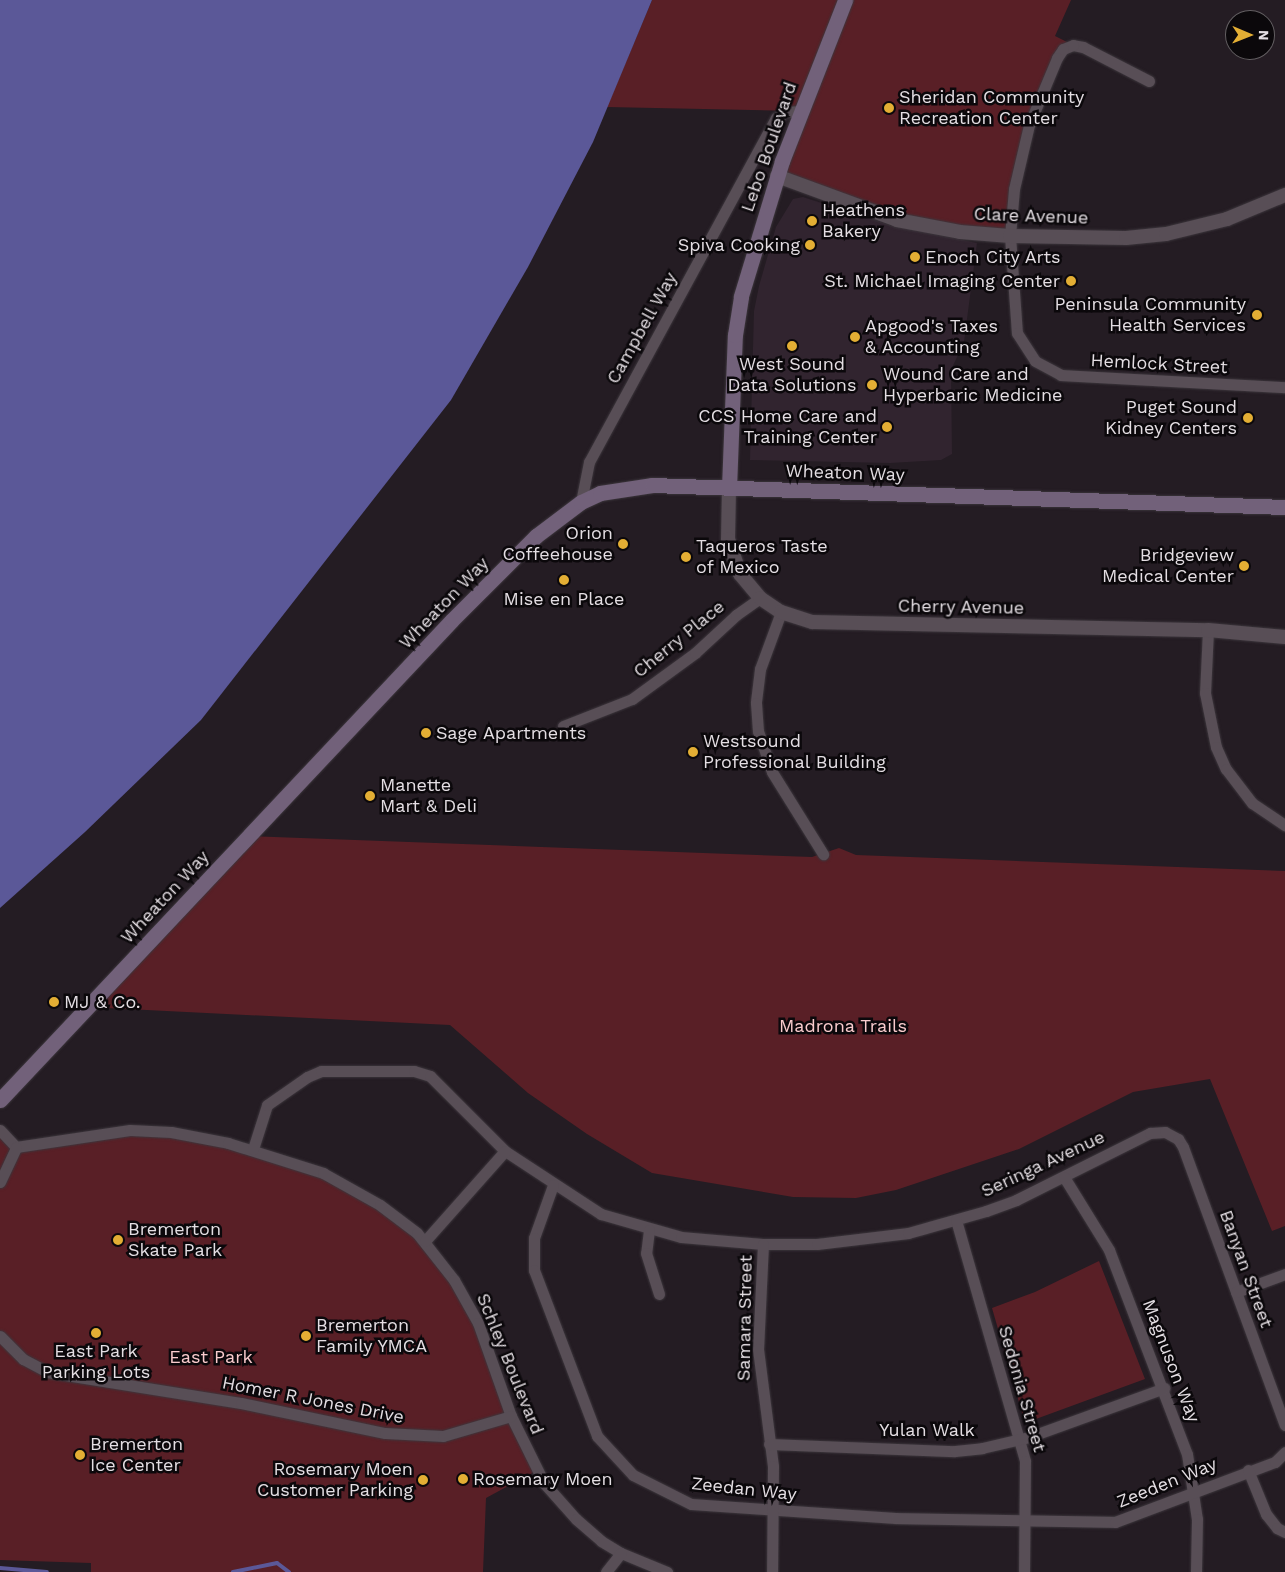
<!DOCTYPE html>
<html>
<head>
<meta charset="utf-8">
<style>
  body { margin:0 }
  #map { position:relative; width:1285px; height:1572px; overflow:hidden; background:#241c23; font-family:"Work Sans",sans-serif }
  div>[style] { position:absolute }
  .built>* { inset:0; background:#31242f }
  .green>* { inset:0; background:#591f26 }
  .water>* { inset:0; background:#5b5898 }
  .stream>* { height:4px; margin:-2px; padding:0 2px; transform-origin:2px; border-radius:2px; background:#5b5898 }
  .roads { filter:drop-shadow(0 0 1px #3c363c) drop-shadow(0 0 1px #3c363c) }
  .minor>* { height:11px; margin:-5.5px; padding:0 5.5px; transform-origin:5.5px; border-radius:5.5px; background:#584e56 }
  .tertiary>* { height:14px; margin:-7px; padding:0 7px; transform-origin:7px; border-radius:7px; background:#584e56 }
  .secondary>* { height:15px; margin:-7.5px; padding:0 7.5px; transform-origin:7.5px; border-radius:7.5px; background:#72617a }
  .dots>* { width:14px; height:14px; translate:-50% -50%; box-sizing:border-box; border:2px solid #0b080b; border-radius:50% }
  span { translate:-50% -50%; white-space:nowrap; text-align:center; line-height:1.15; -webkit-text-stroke:5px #0b080b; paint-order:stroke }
  .poi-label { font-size:18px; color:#e4dee3 }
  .left { translate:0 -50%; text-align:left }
  .right { translate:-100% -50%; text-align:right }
  .street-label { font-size:18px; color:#e4dee3 }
  .park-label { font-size:18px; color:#f9cbcd }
  .north { position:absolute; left:1225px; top:10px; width:50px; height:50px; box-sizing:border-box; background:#0b080b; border:1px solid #625e61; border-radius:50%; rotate:91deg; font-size:14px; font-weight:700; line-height:20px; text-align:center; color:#e4dee3 }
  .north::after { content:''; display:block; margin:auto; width:18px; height:22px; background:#e3ae34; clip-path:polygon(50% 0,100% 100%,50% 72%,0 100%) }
</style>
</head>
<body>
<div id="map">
  <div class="built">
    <div style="clip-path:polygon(803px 197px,890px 225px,977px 243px,964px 342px,951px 370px,952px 454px,941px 460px,890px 463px,750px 460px,754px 311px,759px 286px,776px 227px,793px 199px)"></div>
  </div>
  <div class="green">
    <div style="clip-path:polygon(652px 0,1071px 0,1055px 36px,1073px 45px,1063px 49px,1029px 125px,1010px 236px,943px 230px,777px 176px,800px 111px,607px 107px)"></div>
    <div style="clip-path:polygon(249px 836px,812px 857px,839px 848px,856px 855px,1285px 871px,1285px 1226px,1272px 1231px,1210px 1079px,1133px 1092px,1019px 1149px,896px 1190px,856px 1198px,793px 1197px,652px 1173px,587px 1134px,528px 1093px,450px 1025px,87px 1007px)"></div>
    <div style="clip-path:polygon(0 1130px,16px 1147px,150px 1130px,297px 1164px,401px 1220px,454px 1280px,536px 1471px,486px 1498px,483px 1572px,91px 1572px,91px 1563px,0 1560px)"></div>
    <div style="clip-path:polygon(1099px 1261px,1145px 1379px,1025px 1423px,992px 1308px,1035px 1292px)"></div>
  </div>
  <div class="water">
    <div style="clip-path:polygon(0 0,652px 0,593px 142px,528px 267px,451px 400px,201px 720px,85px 832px,0 908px)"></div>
  </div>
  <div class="stream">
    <div style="left:0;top:1568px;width:47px;rotate:4.9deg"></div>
    <div style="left:233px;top:1572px;width:45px;rotate:-11.6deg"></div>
    <div style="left:277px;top:1563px;width:15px;rotate:37deg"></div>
  </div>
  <div class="roads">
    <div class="minor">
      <div style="left:1149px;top:81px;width:74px;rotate:-152.7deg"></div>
      <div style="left:1083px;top:47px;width:10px;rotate:-169deg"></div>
      <div style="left:1073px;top:45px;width:11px;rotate:158deg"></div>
      <div style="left:1063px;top:49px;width:11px;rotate:124deg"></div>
      <div style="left:1057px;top:58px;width:73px;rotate:112.7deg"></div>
      <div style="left:1029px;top:125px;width:66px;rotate:103.2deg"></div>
      <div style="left:1014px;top:189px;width:47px;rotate:94.9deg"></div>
      <div style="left:1010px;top:236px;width:97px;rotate:85.9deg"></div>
      <div style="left:1017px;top:333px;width:33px;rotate:57deg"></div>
      <div style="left:1035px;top:361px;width:30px;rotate:28deg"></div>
      <div style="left:1061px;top:375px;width:224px;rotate:3.1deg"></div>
      <div style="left:581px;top:502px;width:41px;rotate:-78.7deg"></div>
      <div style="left:589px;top:462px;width:392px;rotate:-61.5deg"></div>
      <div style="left:776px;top:118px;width:12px;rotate:-31deg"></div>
      <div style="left:786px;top:112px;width:14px;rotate:-4deg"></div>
      <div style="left:781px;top:612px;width:61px;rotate:110.2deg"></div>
      <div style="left:760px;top:669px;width:34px;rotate:97deg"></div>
      <div style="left:756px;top:703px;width:28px;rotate:86deg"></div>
      <div style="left:758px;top:731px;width:43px;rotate:71.1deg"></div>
      <div style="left:772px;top:772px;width:97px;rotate:58.1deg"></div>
      <div style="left:1208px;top:630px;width:63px;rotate:92.7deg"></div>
      <div style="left:1205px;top:693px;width:55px;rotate:78.5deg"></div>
      <div style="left:1216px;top:747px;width:24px;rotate:66deg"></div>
      <div style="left:1226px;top:769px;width:43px;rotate:52.6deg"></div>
      <div style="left:1252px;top:803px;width:40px;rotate:34deg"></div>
      <div style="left:563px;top:726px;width:74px;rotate:-21.4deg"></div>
      <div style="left:632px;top:699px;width:78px;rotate:-36.1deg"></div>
      <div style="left:695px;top:653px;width:56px;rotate:-42.8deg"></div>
      <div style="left:736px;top:615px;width:29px;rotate:-35deg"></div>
      <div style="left:0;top:1130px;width:23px;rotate:47deg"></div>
      <div style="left:16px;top:1147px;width:115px;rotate:-8.5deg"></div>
      <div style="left:130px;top:1130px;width:41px;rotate:2.8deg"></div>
      <div style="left:171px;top:1132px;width:58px;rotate:10.9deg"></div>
      <div style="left:228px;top:1143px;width:100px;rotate:17.5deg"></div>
      <div style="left:323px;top:1173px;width:65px;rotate:29.3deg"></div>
      <div style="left:380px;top:1205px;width:46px;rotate:37.1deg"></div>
      <div style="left:417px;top:1233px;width:60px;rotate:51.8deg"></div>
      <div style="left:454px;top:1280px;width:49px;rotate:60.8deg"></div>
      <div style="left:478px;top:1323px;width:99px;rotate:70.5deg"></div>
      <div style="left:511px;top:1416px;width:75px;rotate:63.8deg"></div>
      <div style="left:544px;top:1483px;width:48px;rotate:48.4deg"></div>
      <div style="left:576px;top:1519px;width:33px;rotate:41deg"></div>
      <div style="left:601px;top:1541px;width:23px;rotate:31deg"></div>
      <div style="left:621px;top:1553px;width:50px;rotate:22.4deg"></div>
      <div style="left:253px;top:1149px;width:46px;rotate:-72.3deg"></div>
      <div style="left:267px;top:1105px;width:49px;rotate:-35deg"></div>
      <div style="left:307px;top:1077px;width:15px;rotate:-23deg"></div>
      <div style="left:321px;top:1071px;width:93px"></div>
      <div style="left:414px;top:1071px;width:17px;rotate:17deg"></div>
      <div style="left:430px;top:1076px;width:106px;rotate:45deg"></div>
      <div style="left:505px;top:1151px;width:115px;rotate:33.3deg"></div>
      <div style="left:601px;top:1214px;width:83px;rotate:16deg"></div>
      <div style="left:681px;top:1237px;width:82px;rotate:4.9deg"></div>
      <div style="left:763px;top:1244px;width:54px"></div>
      <div style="left:817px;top:1244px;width:92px;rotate:-6.9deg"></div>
      <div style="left:908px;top:1233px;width:81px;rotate:-15.8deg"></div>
      <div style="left:986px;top:1211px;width:32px;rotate:-20deg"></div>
      <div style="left:1016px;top:1200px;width:150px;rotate:-26.6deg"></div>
      <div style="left:1150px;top:1133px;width:15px;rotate:-4deg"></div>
      <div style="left:1165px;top:1132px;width:15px;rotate:28deg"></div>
      <div style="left:1178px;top:1139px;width:9px;rotate:58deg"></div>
      <div style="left:1183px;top:1147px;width:296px;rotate:69.9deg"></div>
      <div style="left:1064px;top:1177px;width:86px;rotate:58.3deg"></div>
      <div style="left:1109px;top:1250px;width:218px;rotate:69.1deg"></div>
      <div style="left:1187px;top:1454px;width:66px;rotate:81.3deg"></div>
      <div style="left:1197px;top:1519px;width:53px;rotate:91.1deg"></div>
      <div style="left:0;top:1182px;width:38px;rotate:-65deg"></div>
      <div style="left:553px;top:1185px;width:56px;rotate:109.7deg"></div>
      <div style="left:534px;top:1238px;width:32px;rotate:90deg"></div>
      <div style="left:534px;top:1270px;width:178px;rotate:69.2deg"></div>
      <div style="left:597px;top:1436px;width:53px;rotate:47.3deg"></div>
      <div style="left:633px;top:1475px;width:65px;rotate:26.6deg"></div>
      <div style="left:691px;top:1504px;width:205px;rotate:3.9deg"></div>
      <div style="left:896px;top:1518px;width:219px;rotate:1deg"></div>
      <div style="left:1115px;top:1522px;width:171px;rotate:-20.6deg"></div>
      <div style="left:1275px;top:1462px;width:14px;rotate:-45deg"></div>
      <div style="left:956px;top:1220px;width:251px;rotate:74deg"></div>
      <div style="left:1025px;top:1461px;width:111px;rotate:90.5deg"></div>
      <div style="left:649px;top:1230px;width:23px;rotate:97deg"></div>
      <div style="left:646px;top:1253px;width:43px;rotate:72.4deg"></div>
      <div style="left:425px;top:1241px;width:120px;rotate:-48.4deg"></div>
      <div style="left:763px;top:1244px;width:105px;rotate:92.7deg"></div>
      <div style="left:758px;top:1349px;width:118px;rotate:82.7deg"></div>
      <div style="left:773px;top:1466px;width:106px;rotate:90.5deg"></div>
      <div style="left:1236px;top:1292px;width:52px;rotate:-20.2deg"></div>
      <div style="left:0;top:1336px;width:33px;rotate:45deg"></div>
      <div style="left:23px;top:1359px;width:27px;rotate:28deg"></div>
      <div style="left:47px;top:1372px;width:196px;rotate:9.1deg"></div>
      <div style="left:241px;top:1403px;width:147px;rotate:11.8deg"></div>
      <div style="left:385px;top:1433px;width:58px;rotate:3deg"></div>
      <div style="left:443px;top:1436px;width:71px;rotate:-16.4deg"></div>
      <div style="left:769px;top:1444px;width:186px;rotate:2.2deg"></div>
      <div style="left:955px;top:1451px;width:27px;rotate:-6deg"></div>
      <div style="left:982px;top:1448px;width:48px;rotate:-13.2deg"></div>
      <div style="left:1029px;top:1437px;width:144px;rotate:-19.9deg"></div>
      <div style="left:1248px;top:1470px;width:48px;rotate:67.8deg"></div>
      <div style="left:1266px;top:1514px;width:18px;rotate:52deg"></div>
      <div style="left:1277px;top:1528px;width:9px;rotate:27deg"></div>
      <div style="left:606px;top:1572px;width:24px;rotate:-52deg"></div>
    </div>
    <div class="tertiary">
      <div style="left:777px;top:176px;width:128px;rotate:20.1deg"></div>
      <div style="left:897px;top:220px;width:64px;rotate:10.8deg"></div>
      <div style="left:960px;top:232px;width:50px;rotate:4.6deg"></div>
      <div style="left:1010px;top:236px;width:116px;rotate:1deg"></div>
      <div style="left:1126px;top:238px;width:40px;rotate:-5.7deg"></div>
      <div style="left:1166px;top:234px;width:63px;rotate:-13.8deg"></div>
      <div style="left:1227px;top:219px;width:63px;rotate:-22.5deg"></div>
      <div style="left:729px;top:488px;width:51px;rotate:91.1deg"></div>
      <div style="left:728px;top:539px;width:37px;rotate:71deg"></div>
      <div style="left:740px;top:574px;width:31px;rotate:50deg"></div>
      <div style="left:760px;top:598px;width:25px;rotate:34deg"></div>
      <div style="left:781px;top:612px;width:33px;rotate:18deg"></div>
      <div style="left:812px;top:622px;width:396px;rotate:1.2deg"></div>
      <div style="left:1208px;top:630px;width:77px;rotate:5.2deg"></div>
    </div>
    <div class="secondary">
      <div style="left:729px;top:488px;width:153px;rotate:-87.8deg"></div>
      <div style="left:735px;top:335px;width:39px;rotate:-81deg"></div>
      <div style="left:741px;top:296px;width:141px;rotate:-73.1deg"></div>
      <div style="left:782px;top:161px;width:173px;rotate:-68.6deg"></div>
      <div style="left:0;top:1100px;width:659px;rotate:-46.72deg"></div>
      <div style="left:452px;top:620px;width:119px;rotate:-45deg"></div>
      <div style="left:536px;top:536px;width:56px;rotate:-37.1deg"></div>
      <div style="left:581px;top:502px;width:21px;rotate:-25deg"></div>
      <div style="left:600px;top:493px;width:53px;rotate:-8.7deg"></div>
      <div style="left:652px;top:485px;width:633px;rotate:1.99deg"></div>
    </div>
  </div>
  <div class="dots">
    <div style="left:889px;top:108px;background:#e3ae34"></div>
    <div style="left:812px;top:221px;background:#e3ae34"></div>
    <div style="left:810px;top:245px;background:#e3ae34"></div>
    <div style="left:915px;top:257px;background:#e3ae34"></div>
    <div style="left:1071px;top:281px;background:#e3ae34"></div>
    <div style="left:1257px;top:315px;background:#e3ae34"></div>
    <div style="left:855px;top:337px;background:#e3ae34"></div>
    <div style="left:792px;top:346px;background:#e3ae34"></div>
    <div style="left:872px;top:385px;background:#e3ae34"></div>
    <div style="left:1248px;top:418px;background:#e3ae34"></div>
    <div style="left:887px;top:427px;background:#e3ae34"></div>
    <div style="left:623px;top:544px;background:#e3ae34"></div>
    <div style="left:686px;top:557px;background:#e3ae34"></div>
    <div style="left:1244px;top:566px;background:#e3ae34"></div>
    <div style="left:564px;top:580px;background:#e3ae34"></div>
    <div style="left:426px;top:733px;background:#e3ae34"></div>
    <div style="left:693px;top:752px;background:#e3ae34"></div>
    <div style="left:370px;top:796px;background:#e3ae34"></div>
    <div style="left:54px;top:1002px;background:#e3ae34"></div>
    <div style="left:118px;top:1240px;background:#e3ae34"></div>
    <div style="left:96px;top:1333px;background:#e3ae34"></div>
    <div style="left:306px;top:1336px;background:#e3ae34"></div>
    <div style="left:80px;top:1455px;background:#e3ae34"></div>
    <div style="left:463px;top:1479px;background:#e3ae34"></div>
    <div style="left:423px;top:1480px;background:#e3ae34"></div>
  </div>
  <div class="poi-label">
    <span class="left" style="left:899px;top:108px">Sheridan Community<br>Recreation Center</span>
    <span class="left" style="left:822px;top:221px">Heathens<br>Bakery</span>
    <span class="right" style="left:800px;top:245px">Spiva Cooking</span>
    <span class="left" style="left:925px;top:257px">Enoch City Arts</span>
    <span class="right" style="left:1060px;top:281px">St. Michael Imaging Center</span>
    <span class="right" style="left:1246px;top:315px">Peninsula Community<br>Health Services</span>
    <span class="left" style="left:865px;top:337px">Apgood's Taxes<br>&amp; Accounting</span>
    <span style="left:792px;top:375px">West Sound<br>Data Solutions</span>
    <span class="left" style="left:883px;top:385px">Wound Care and<br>Hyperbaric Medicine</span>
    <span class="right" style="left:1237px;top:418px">Puget Sound<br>Kidney Centers</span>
    <span class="right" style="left:877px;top:427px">CCS Home Care and<br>Training Center</span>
    <span class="right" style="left:613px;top:544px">Orion<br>Coffeehouse</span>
    <span class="left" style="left:696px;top:557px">Taqueros Taste<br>of Mexico</span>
    <span class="right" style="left:1234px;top:566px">Bridgeview<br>Medical Center</span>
    <span style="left:564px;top:599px">Mise en Place</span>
    <span class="left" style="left:436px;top:733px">Sage Apartments</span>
    <span class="left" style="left:703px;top:752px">Westsound<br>Professional Building</span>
    <span class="left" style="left:380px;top:796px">Manette<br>Mart &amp; Deli</span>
    <span class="left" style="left:64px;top:1002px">MJ &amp; Co.</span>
    <span class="left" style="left:128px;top:1240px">Bremerton<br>Skate Park</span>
    <span class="left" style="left:316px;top:1336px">Bremerton<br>Family YMCA</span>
    <span style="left:96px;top:1362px">East Park<br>Parking Lots</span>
    <span class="left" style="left:90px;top:1455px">Bremerton<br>Ice Center</span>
    <span class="right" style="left:413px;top:1480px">Rosemary Moen<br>Customer Parking</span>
    <span class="left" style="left:473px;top:1479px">Rosemary Moen</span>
  </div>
  <div class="street-label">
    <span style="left:769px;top:147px;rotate:-71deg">Lebo Boulevard</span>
    <span style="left:1031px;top:216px;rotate:2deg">Clare Avenue</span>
    <span style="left:642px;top:328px;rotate:-61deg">Campbell Way</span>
    <span style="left:1159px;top:364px;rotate:3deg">Hemlock Street</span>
    <span style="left:845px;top:473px;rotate:2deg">Wheaton Way</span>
    <span style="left:444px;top:603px;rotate:-46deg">Wheaton Way</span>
    <span style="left:961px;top:607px;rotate:1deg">Cherry Avenue</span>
    <span style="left:679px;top:639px;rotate:-39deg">Cherry Place</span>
    <span style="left:165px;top:897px;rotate:-47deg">Wheaton Way</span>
    <span style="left:1043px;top:1164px;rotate:-25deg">Seringa Avenue</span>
    <span style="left:1246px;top:1269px;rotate:70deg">Banyan Street</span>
    <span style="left:745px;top:1318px;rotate:-89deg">Samara Street</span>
    <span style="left:1171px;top:1361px;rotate:69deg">Magnuson Way</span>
    <span style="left:510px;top:1364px;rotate:68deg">Schley Boulevard</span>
    <span style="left:1022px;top:1389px;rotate:74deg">Sedonia Street</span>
    <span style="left:313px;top:1400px;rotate:11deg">Homer R Jones Drive</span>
    <span style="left:927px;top:1430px">Yulan Walk</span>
    <span style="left:1167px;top:1483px;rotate:-22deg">Zeeden Way</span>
    <span style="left:744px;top:1489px;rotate:6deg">Zeedan Way</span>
  </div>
  <div class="park-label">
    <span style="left:843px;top:1026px">Madrona Trails</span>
    <span style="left:211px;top:1357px">East Park</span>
  </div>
  <div class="north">N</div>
</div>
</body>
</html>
